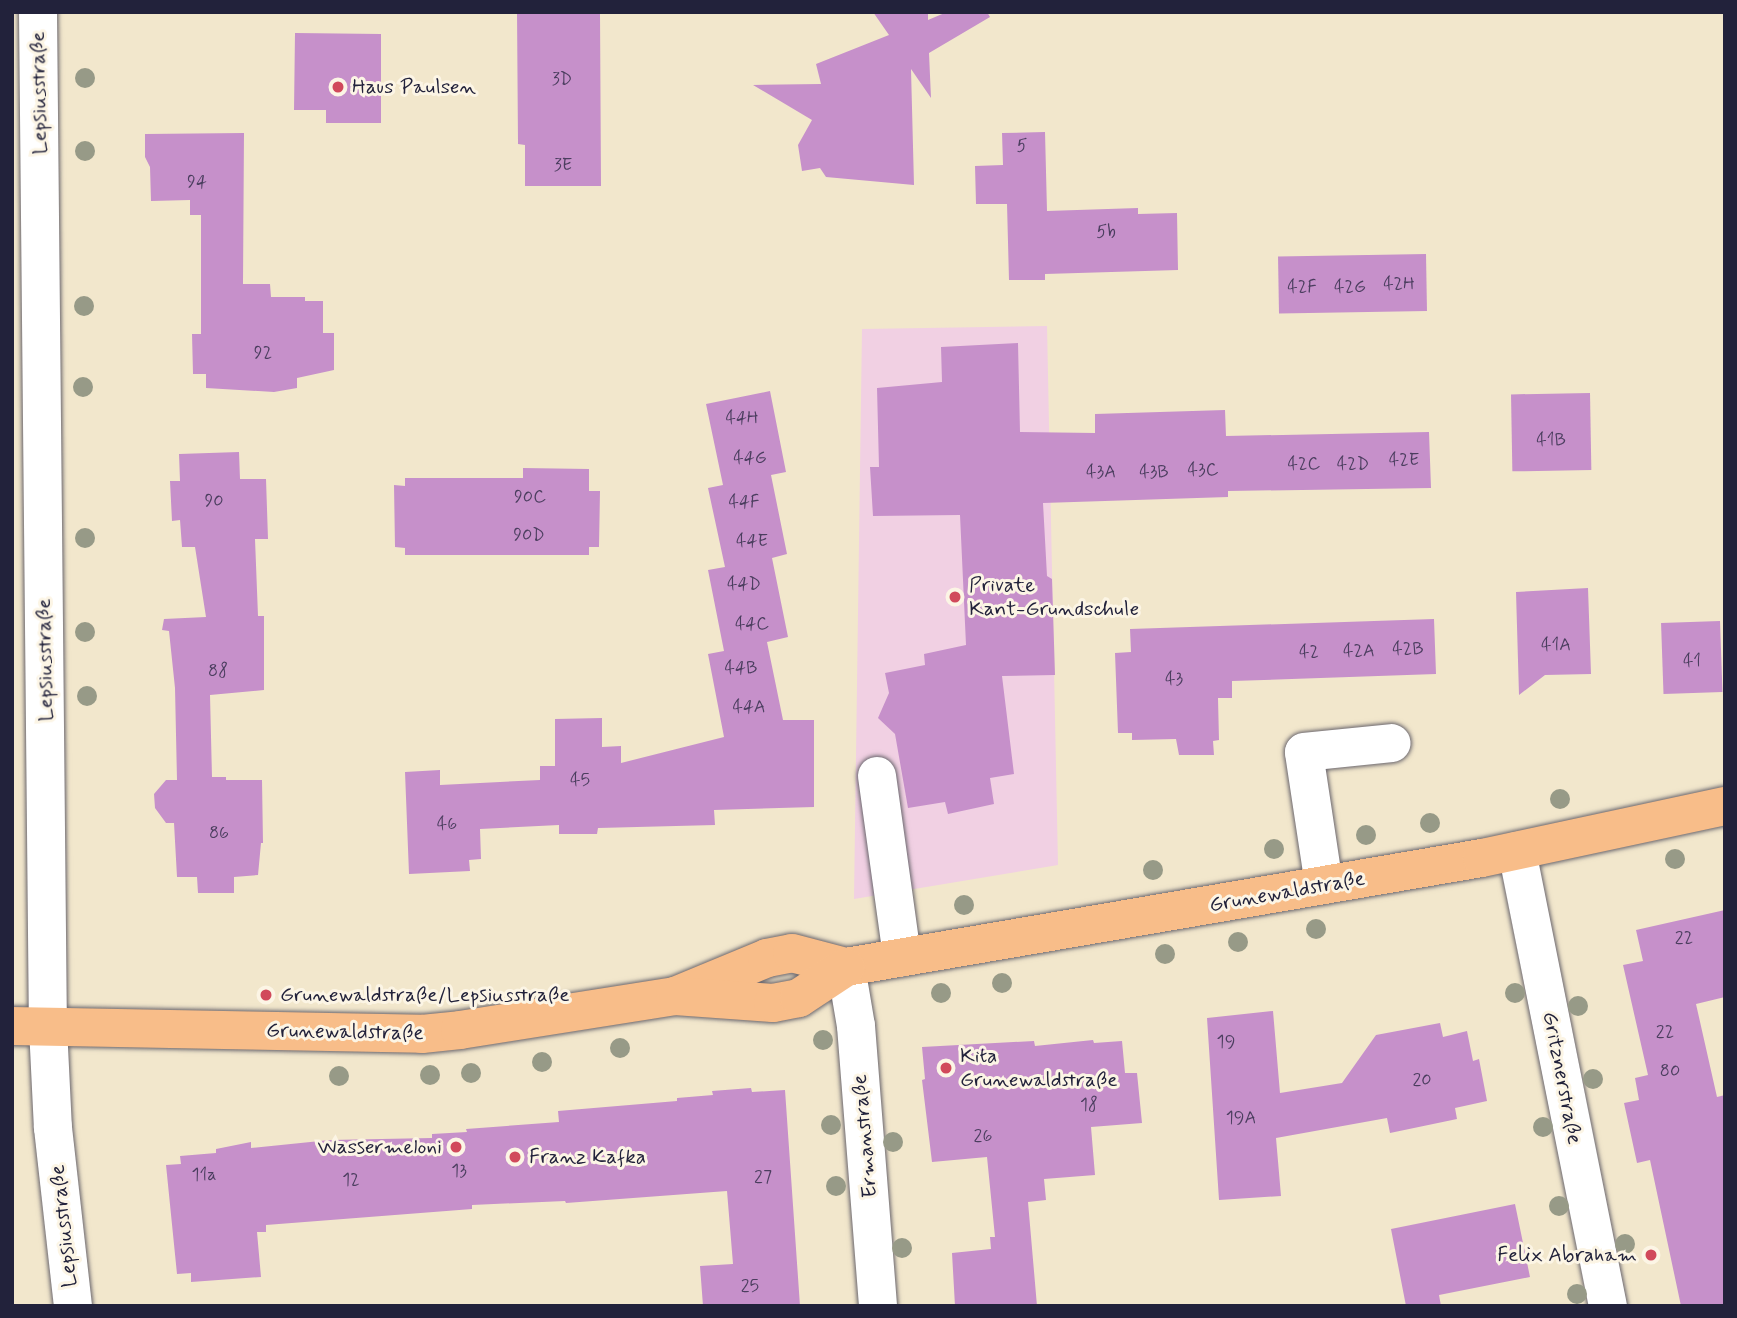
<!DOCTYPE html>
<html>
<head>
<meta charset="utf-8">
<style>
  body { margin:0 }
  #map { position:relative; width:1737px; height:1318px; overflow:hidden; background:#f2e7cc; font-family:Mynerve,sans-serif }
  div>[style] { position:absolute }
  .built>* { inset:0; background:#f1d0e3 }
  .building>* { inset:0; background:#c690ca; transform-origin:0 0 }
  .roads { filter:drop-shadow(0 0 2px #6b676e) drop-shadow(0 0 2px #6b676e) }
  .minor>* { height:38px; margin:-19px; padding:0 19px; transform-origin:19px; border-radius:19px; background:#fff }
  .major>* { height:38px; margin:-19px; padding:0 19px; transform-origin:19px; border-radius:19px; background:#f8bd89 }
  .trees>* { width:20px; height:20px; margin:-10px; border-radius:50%; background:#979a87 }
  .dots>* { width:19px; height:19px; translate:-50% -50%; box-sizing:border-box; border:4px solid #fcf5e5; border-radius:50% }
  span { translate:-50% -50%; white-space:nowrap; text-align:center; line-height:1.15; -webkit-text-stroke:6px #fcf5e5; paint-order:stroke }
  .number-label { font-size:18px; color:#4b3e5f }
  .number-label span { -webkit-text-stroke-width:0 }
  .poi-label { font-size:21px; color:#22223b }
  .left { translate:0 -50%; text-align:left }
  .right { translate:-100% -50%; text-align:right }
  .street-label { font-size:21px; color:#22223b }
  .frame { position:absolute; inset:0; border:14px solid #22223b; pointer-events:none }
</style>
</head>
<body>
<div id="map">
  <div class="built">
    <div style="clip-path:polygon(1047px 326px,1058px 865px,854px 899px,862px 329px)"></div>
  </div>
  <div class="building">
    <div style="clip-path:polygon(517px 12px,600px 12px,601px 186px,525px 186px,525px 145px,518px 144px)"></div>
    <div style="clip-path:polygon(873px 12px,928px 12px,928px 20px,947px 12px,987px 12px,990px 17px,929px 53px,931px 98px,911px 69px,914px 185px,826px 177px,820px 168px,802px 171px,798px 145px,812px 120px,753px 85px,821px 84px,816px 64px,889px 35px)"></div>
    <div style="clip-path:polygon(295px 33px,381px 34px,381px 123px,326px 123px,326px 110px,294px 110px)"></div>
    <div style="clip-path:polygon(1045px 132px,1047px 211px,1138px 208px,1138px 214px,1177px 213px,1178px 270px,1045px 274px,1045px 280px,1009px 280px,1007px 204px,976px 204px,975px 166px,1003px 165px,1002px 133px)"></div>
    <div style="clip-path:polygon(244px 133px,243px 284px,270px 284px,271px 297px,305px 297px,305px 301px,323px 301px,323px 333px,334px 333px,334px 370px,297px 378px,297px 388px,274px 392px,206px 388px,206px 374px,193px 374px,192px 334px,201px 334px,201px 215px,190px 215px,190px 200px,151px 201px,150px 167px,145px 157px,145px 134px)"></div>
    <div style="left:1426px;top:254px;width:57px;height:148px;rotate:89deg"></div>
    <div style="clip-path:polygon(1018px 343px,1020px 432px,1095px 433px,1095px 414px,1225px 410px,1226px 436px,1429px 432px,1431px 488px,1228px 491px,1228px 497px,1043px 503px,1047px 576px,1052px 579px,1055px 675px,1002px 676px,1014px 774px,990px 778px,994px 804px,948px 814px,945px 802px,908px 808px,895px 734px,878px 718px,889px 693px,885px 673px,925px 665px,924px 654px,966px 645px,960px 515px,873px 516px,870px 467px,879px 467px,877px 388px,942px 382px,941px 347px)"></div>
    <div style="clip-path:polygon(770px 391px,786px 472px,771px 475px,787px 554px,772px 558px,788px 637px,767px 642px,783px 720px,814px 720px,814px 807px,714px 810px,715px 825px,598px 828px,597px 834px,559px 834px,559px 825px,480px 829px,481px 859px,469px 860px,470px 871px,409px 874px,405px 772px,440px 770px,440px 785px,540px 780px,540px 766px,555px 766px,555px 719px,602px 718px,602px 747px,621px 746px,621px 763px,724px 737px,708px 654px,724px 651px,708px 570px,725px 567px,708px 488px,723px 485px,706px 404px)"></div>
    <div style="left:1590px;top:393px;width:77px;height:79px;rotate:89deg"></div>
    <div style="clip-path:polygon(239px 452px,240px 479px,266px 479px,268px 539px,255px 539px,258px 616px,264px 616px,264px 690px,210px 695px,212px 777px,226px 777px,226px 780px,262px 780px,263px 843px,261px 843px,258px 875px,234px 877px,234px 893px,198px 893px,197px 877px,177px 877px,174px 823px,166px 823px,155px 808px,154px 794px,166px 780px,177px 780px,175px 688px,169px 631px,162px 630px,164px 619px,206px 617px,195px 547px,182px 547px,180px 520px,172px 521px,170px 481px,180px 481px,179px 454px)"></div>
    <div style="clip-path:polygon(523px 468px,589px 469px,589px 491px,600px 491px,599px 547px,589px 547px,589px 555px,405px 555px,405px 548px,395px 547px,394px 485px,405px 486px,405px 478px,523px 478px)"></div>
    <div style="clip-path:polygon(1588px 588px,1591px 674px,1545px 675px,1519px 695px,1516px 592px)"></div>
    <div style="clip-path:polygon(1434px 619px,1436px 674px,1232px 681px,1232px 698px,1218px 698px,1219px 740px,1213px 741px,1214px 755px,1179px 755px,1176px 739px,1132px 740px,1132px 733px,1118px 733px,1115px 653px,1131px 652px,1130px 629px)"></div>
    <div style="left:1720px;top:621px;width:71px;height:59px;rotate:88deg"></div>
    <div style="clip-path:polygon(1725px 910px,1725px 997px,1696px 1004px,1717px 1097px,1725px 1095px,1725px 1306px,1681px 1306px,1650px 1160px,1637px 1163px,1624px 1103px,1639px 1100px,1635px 1078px,1648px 1075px,1623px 965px,1643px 961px,1636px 930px)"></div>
    <div style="clip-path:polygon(1273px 1011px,1280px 1093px,1342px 1083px,1376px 1035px,1440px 1023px,1443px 1037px,1467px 1031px,1473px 1061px,1479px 1059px,1487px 1101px,1455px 1108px,1457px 1119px,1390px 1133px,1387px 1118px,1276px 1138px,1281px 1196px,1219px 1200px,1207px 1018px)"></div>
    <div style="clip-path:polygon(1093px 1040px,1094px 1043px,1122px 1041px,1125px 1073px,1137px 1073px,1142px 1123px,1091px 1127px,1095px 1175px,1044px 1179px,1046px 1200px,1028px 1202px,1037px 1306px,955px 1306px,952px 1253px,991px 1249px,990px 1237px,995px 1237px,987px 1157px,932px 1162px,922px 1080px,925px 1079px,922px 1047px,1034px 1041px,1035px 1046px)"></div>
    <div style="clip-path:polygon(751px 1088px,752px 1092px,785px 1090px,800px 1306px,703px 1306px,700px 1266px,733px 1264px,727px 1191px,566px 1203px,565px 1201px,472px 1205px,472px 1209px,266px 1225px,266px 1232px,257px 1232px,261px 1277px,191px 1282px,191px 1273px,177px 1274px,166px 1165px,181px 1164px,180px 1156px,216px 1153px,216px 1149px,251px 1142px,251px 1148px,330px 1140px,432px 1138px,432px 1134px,467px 1132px,466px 1129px,559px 1122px,558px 1111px,677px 1101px,677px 1098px,713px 1095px,712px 1091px)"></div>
    <div style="clip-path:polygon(1515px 1204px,1530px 1277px,1439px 1295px,1441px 1306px,1406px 1306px,1391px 1229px)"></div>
  </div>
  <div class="roads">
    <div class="minor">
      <div style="left:38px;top:12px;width:1015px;rotate:89.44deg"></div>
      <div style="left:48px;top:1027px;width:101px;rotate:87.2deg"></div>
      <div style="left:53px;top:1128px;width:179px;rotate:83.6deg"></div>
      <div style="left:877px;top:776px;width:183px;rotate:82.1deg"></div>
      <div style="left:1517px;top:851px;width:464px;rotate:78.7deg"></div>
      <div style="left:1324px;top:885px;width:134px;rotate:-98.6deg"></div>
      <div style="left:1304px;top:752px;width:88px;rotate:-5.8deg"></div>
      <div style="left:846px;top:967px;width:60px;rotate:80.4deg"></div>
      <div style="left:856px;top:1026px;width:281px;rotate:85.5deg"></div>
    </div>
    <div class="major">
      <div style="left:675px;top:996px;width:100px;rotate:-22.4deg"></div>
      <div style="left:767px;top:958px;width:25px;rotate:-11deg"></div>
      <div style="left:792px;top:953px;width:56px;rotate:14.5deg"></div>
      <div style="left:846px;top:967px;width:645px;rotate:-9.73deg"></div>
      <div style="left:1482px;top:858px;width:249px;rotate:-12.1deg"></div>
      <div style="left:12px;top:1026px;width:410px;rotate:1.1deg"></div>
      <div style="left:422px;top:1034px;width:38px;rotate:-6deg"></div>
      <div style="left:460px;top:1030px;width:218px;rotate:-9deg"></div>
      <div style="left:675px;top:996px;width:98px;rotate:4.1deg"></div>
      <div style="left:773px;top:1003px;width:26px;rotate:-11deg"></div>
      <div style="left:799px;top:998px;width:56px;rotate:-33.4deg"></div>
    </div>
  </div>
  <div class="trees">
    <div style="left:85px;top:78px"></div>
    <div style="left:85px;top:151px"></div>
    <div style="left:84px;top:306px"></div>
    <div style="left:83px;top:387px"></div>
    <div style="left:85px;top:538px"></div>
    <div style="left:85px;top:632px"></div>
    <div style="left:87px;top:696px"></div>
    <div style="left:1560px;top:799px"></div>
    <div style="left:1430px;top:823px"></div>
    <div style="left:1366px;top:835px"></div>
    <div style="left:1274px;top:849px"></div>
    <div style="left:1675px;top:859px"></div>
    <div style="left:1153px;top:870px"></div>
    <div style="left:964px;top:905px"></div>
    <div style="left:1316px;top:929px"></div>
    <div style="left:1238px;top:942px"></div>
    <div style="left:1165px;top:954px"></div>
    <div style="left:1002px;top:983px"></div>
    <div style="left:941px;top:993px"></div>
    <div style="left:1515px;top:993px"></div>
    <div style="left:1578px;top:1006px"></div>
    <div style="left:823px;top:1040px"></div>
    <div style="left:620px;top:1048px"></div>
    <div style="left:542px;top:1062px"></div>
    <div style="left:471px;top:1073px"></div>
    <div style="left:430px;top:1075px"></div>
    <div style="left:339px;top:1076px"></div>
    <div style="left:1593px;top:1079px"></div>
    <div style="left:831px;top:1125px"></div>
    <div style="left:1543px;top:1127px"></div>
    <div style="left:893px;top:1142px"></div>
    <div style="left:836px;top:1186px"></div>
    <div style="left:1559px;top:1206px"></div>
    <div style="left:1625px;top:1244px"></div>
    <div style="left:902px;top:1248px"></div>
    <div style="left:1577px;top:1294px"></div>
  </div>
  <div class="dots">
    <div style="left:338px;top:87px;background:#d1495b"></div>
    <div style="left:955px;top:597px;background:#d1495b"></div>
    <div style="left:266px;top:995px;background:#d1495b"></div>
    <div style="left:946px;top:1068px;background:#d1495b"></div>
    <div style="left:456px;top:1147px;background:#d1495b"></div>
    <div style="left:515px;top:1157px;background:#d1495b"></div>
    <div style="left:1651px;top:1255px;background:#d1495b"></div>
  </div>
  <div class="number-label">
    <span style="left:562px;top:79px">3D</span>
    <span style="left:1022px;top:146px">5</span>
    <span style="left:563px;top:165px">3E</span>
    <span style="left:197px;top:182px">94</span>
    <span style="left:1106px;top:232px">5b</span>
    <span style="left:1399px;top:284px">42H</span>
    <span style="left:1302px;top:287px">42F</span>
    <span style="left:1350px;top:287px">42G</span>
    <span style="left:263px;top:353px">92</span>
    <span style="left:742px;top:418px">44H</span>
    <span style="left:1551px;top:440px">41B</span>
    <span style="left:750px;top:458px">44G</span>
    <span style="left:1404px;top:460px">42E</span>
    <span style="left:1304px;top:464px">42C</span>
    <span style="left:1353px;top:464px">42D</span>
    <span style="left:1203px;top:470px">43C</span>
    <span style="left:1101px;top:472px">43A</span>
    <span style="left:1154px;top:472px">43B</span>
    <span style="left:530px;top:497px">90C</span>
    <span style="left:214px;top:501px">90</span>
    <span style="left:744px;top:502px">44F</span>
    <span style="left:529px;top:535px">90D</span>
    <span style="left:752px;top:541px">44E</span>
    <span style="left:744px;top:584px">44D</span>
    <span style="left:752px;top:624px">44C</span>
    <span style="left:1556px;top:645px">41A</span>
    <span style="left:1408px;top:649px">42B</span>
    <span style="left:1359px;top:651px">42A</span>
    <span style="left:1309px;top:652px">42</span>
    <span style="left:1692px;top:661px">41</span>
    <span style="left:741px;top:668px">44B</span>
    <span style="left:218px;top:671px">88</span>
    <span style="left:1174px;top:679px">43</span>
    <span style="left:749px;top:707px">44A</span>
    <span style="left:580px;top:780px">45</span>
    <span style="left:447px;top:824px">46</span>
    <span style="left:219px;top:833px">86</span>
    <span style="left:1684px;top:938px">22</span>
    <span style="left:1665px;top:1032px">22</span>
    <span style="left:1226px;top:1042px">19</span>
    <span style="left:1670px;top:1071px">80</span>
    <span style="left:1422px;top:1080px">20</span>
    <span style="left:1089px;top:1105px">18</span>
    <span style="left:1241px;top:1118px">19A</span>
    <span style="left:983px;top:1136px">26</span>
    <span style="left:459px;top:1171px">13</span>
    <span style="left:204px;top:1175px">11a</span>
    <span style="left:763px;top:1177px">27</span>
    <span style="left:351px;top:1180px">12</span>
    <span style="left:750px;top:1286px">25</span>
  </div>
  <div class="poi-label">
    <span class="left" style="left:352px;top:87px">Haus Paulsen</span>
    <span class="left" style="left:969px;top:597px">Private<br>Kant-Grundschule</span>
    <span class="left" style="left:280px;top:995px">Grunewaldstraße/Lepsiusstraße</span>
    <span class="left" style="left:960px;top:1068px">Kita<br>Grunewaldstraße</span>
    <span class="right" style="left:442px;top:1147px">Wassermeloni</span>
    <span class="left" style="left:529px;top:1157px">Franz Kafka</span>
    <span class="right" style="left:1637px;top:1255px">Felix Abraham</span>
  </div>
  <div class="street-label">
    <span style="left:39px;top:93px;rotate:-91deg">Lepsiusstraße</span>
    <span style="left:45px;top:660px;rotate:-91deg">Lepsiusstraße</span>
    <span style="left:1287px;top:892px;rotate:-10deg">Grunewaldstraße</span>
    <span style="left:345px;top:1032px;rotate:1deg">Grunewaldstraße</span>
    <span style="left:1562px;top:1078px;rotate:79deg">Gritznerstraße</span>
    <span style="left:865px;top:1136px;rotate:-95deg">Ermanstraße</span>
    <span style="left:64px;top:1226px;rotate:-96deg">Lepsiusstraße</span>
  </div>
  <div class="frame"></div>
</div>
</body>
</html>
